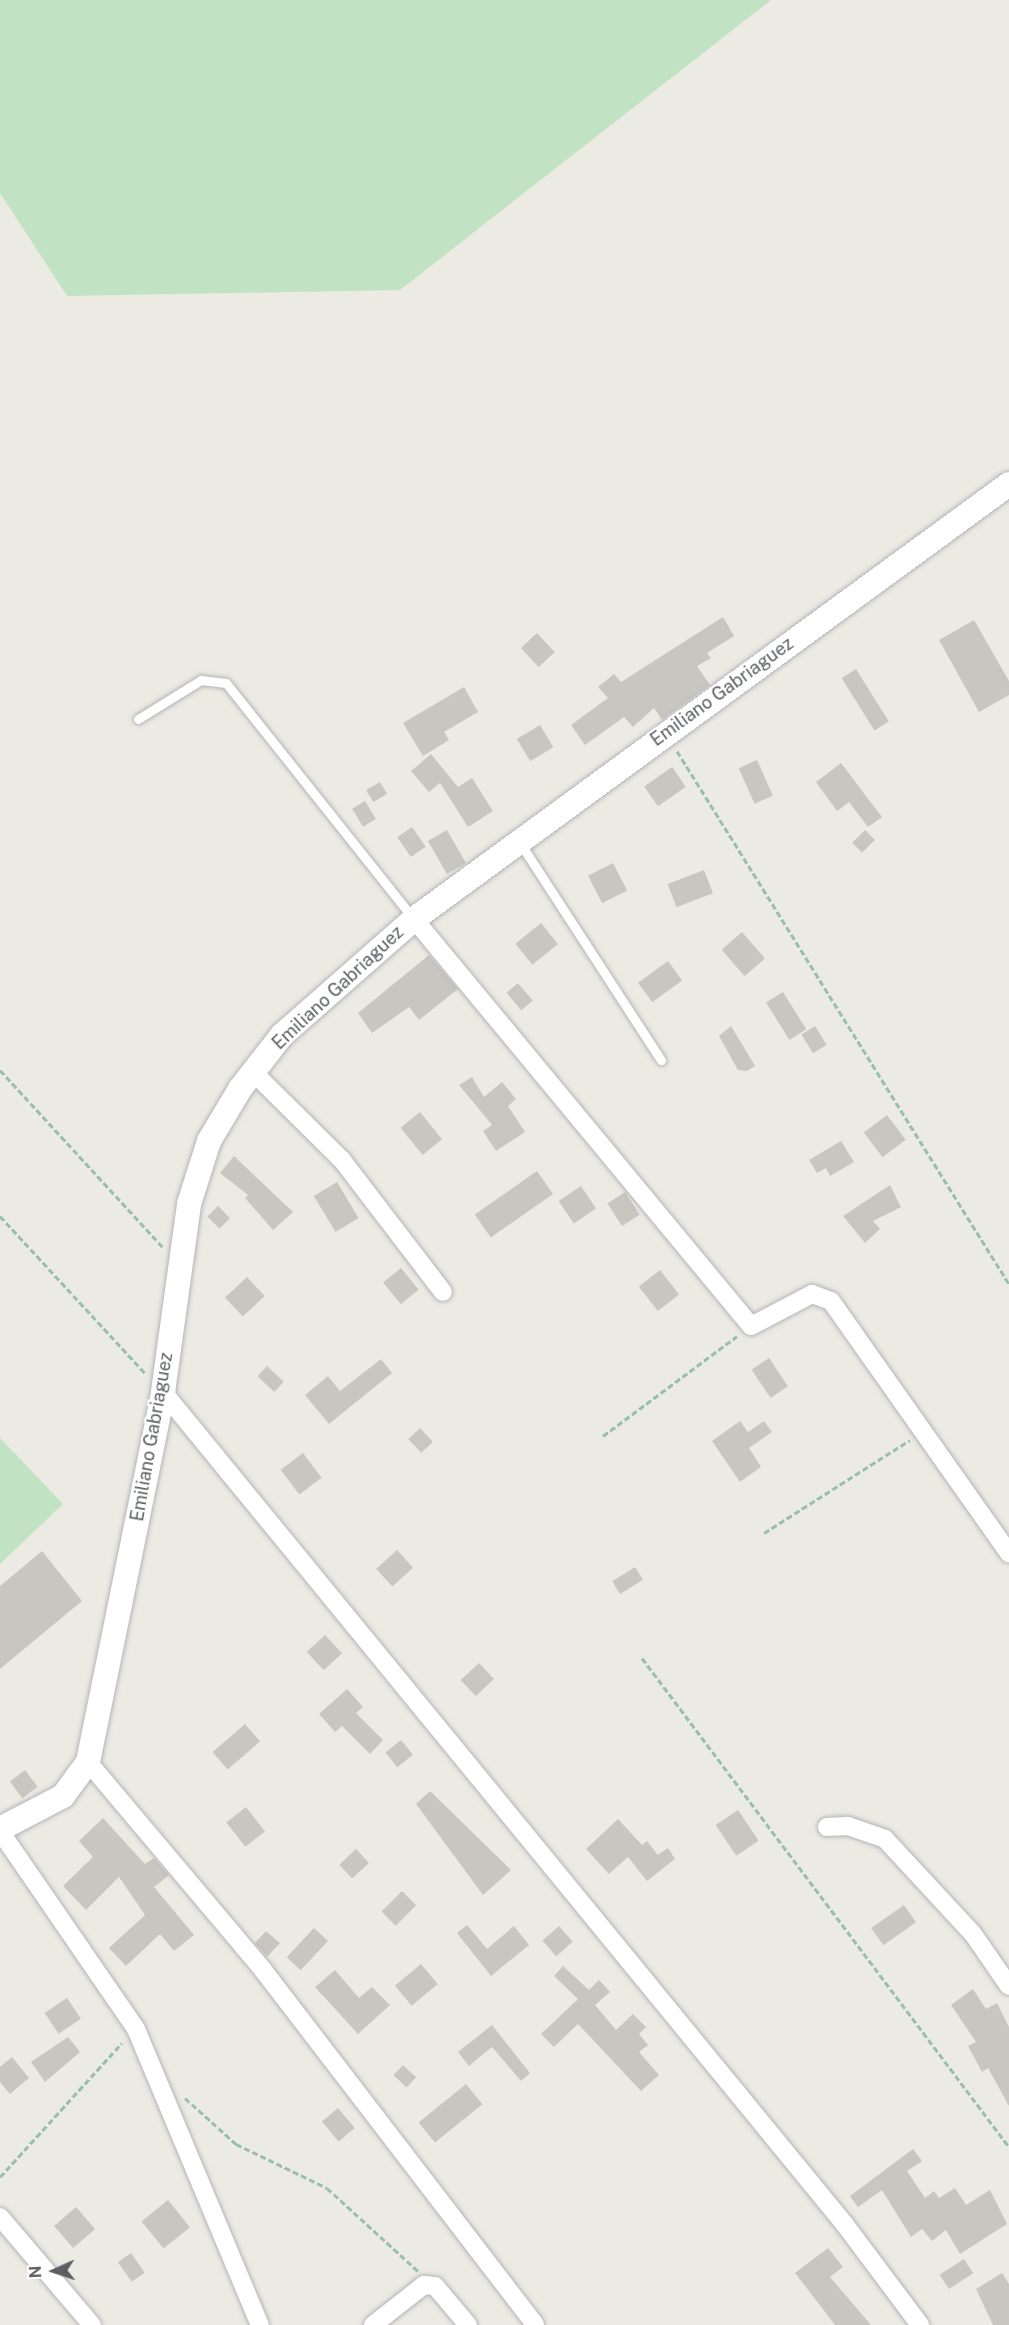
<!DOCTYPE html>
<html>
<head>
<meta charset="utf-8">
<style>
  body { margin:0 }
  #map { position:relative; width:1009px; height:2325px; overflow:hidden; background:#ecebe3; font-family:"Public Sans",sans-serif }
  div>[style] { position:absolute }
  .green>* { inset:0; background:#c1e2c3 }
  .building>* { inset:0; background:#c8c6c0; transform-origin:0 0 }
  .path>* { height:3px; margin-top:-1.5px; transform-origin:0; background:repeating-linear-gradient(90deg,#99c0a7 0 6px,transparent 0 9px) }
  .roads { filter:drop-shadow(0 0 2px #b3b5b9) drop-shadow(0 0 2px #b3b5b9) }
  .lane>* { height:9px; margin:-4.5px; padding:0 4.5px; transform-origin:4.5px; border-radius:4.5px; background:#fff }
  .street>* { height:18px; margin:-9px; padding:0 9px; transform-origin:9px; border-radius:9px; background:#fff }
  .secondary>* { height:24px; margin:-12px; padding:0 12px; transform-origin:12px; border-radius:12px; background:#fff }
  span { translate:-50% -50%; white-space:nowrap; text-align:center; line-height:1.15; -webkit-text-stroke:4.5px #fff; paint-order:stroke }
  .street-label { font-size:18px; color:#5b5e62 }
  .north { position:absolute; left:24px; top:2241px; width:60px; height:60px; -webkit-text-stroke:4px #fff; paint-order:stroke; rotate:267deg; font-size:16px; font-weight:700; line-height:24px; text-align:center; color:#5b5e62 }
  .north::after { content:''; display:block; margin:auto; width:21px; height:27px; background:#5b5e62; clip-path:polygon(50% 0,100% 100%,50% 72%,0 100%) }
</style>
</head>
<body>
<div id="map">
  <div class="green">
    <div style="clip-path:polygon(0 0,771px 0,400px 290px,67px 296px,0 193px)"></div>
    <div style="clip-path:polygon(0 1438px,63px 1504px,0 1564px)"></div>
  </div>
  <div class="building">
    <div style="clip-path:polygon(723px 617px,734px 636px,707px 653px,711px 658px,697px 666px,710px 685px,662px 720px,654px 708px,633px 727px,624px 717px,585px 745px,571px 725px,608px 698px,598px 687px,614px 674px,621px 682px)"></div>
    <div style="clip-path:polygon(974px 620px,1009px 681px,1009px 695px,979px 712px,939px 640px)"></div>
    <div style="left:537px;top:633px;width:26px;height:22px;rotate:47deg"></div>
    <div style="left:856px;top:669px;width:62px;height:17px;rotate:58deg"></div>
    <div style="clip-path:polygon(464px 687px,478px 712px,444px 732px,449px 740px,423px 756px,403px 723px)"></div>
    <div style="left:540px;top:725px;width:26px;height:27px;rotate:59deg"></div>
    <div style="clip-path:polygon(431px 754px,458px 787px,472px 778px,493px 811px,468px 827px,440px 783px,429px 792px,411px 771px)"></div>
    <div style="left:757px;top:760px;width:39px;height:20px;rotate:66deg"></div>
    <div style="clip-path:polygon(841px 763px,882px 817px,868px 827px,849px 802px,837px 811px,816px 782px)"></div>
    <div style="left:672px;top:767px;width:24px;height:34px;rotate:55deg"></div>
    <div style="left:380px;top:782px;width:14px;height:16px;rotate:60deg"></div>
    <div style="left:365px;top:801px;width:21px;height:15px;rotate:59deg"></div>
    <div style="left:412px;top:827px;width:24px;height:18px;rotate:55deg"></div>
    <div style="left:447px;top:830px;width:38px;height:22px;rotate:60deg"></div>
    <div style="left:865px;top:830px;width:14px;height:18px;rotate:45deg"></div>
    <div style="left:613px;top:863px;width:31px;height:28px;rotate:63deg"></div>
    <div style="left:704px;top:870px;width:25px;height:39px;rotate:69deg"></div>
    <div style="left:541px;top:923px;width:27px;height:33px;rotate:51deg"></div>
    <div style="left:742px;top:932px;width:35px;height:27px;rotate:49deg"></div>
    <div style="clip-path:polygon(429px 955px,458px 989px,419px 1020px,409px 1007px,372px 1033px,358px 1013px)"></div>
    <div style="left:668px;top:961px;width:24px;height:37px;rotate:54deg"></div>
    <div style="left:518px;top:983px;width:23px;height:15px;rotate:50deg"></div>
    <div style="left:783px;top:992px;width:44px;height:20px;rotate:58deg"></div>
    <div style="clip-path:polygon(731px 1026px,755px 1066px,747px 1071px,738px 1070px,719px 1036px)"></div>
    <div style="left:815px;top:1026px;width:22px;height:16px;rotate:58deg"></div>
    <div style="clip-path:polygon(472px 1077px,484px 1097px,502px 1082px,516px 1099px,508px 1106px,525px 1132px,496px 1151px,483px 1131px,492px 1125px,459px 1085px)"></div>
    <div style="left:420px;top:1112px;width:35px;height:25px;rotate:51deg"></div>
    <div style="left:887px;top:1115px;width:31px;height:29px;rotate:53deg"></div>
    <div style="clip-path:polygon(841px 1141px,854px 1162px,830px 1176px,826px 1168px,817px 1173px,809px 1160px)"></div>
    <div style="clip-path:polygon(234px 1156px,293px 1212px,273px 1230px,245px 1198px,248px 1195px,220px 1173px)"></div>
    <div style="left:537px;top:1171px;width:28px;height:76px;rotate:55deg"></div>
    <div style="left:337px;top:1182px;width:42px;height:27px;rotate:59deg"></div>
    <div style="clip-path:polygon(890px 1185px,901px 1207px,873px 1221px,880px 1229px,865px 1243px,843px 1216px)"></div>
    <div style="left:581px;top:1186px;width:27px;height:27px;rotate:56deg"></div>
    <div style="left:625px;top:1192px;width:27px;height:21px;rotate:57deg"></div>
    <div style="left:218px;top:1206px;width:17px;height:15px;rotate:45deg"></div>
    <div style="left:401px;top:1268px;width:28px;height:23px;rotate:51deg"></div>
    <div style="left:660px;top:1270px;width:31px;height:27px;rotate:52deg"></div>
    <div style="left:247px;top:1277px;width:26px;height:30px;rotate:47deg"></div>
    <div style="left:769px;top:1358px;width:34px;height:21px;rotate:56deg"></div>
    <div style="clip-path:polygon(381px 1359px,392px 1373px,329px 1424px,305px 1395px,328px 1376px,340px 1391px)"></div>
    <div style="left:267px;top:1366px;width:23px;height:14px;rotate:43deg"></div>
    <div style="clip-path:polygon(740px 1421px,748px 1432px,764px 1421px,772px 1432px,749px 1448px,761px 1467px,740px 1482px,712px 1441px)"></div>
    <div style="left:420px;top:1428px;width:19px;height:16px;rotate:47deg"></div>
    <div style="left:303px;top:1453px;width:31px;height:28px;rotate:53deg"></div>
    <div style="left:397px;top:1550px;width:24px;height:28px;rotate:48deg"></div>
    <div style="clip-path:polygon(42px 1551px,82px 1601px,0 1669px,0 1586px)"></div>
    <div style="left:635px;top:1567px;width:15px;height:27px;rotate:58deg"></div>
    <div style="left:325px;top:1635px;width:25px;height:25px;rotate:47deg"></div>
    <div style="left:479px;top:1663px;width:22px;height:25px;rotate:47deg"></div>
    <div style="clip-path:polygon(347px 1689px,363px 1707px,356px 1713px,383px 1740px,370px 1754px,342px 1726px,335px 1732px,319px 1714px)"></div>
    <div style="left:245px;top:1724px;width:23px;height:43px;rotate:49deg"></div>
    <div style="left:401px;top:1740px;width:19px;height:20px;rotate:51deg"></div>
    <div style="left:25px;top:1770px;width:21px;height:19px;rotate:53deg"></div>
    <div style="clip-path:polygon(430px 1791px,511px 1870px,483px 1895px,416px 1804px)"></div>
    <div style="left:246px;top:1807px;width:31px;height:25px;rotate:52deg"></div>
    <div style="left:738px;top:1810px;width:37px;height:27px;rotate:56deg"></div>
    <div style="clip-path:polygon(103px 1818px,145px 1864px,154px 1858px,169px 1875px,154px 1887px,194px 1935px,174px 1951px,160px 1934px,126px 1966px,109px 1948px,145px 1915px,119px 1877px,86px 1910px,63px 1886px,93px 1857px,79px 1841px)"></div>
    <div style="clip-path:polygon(618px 1819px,642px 1845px,647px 1841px,658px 1855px,668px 1848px,675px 1859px,647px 1881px,628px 1857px,609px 1874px,586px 1849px)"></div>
    <div style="left:356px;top:1849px;width:19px;height:23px;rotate:47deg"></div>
    <div style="left:402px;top:1891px;width:20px;height:29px;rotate:45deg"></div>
    <div style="left:904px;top:1905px;width:21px;height:40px;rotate:55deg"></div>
    <div style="clip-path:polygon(467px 1925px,487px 1949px,514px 1926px,529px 1945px,491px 1976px,457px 1933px)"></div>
    <div style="left:559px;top:1926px;width:21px;height:22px;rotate:49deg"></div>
    <div style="left:314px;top:1928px;width:19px;height:40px;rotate:43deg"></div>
    <div style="clip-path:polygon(266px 1931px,280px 1943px,267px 1957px,255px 1943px)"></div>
    <div style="left:421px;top:1964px;width:26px;height:34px;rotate:50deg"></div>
    <div style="clip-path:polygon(563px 1966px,589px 1990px,599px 1980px,610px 1992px,595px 2005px,616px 2030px,633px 2014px,646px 2027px,639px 2034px,648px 2045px,639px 2052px,659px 2075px,641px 2091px,578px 2024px,554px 2047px,541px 2034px,578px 1999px,554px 1976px)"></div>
    <div style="clip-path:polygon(335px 1970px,359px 1998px,372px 1987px,390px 2005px,358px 2034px,315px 1987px)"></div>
    <div style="clip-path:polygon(973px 1989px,986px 2009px,997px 2003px,1009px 2027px,1009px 2106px,988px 2068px,982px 2072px,968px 2046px,976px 2042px,951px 2005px)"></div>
    <div style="left:67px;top:1998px;width:25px;height:27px;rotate:56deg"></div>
    <div style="clip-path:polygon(492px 2025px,530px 2073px,521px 2081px,492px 2047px,469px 2066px,458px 2052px)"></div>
    <div style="clip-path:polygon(68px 2037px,80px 2052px,45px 2082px,31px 2062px)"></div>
    <div style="clip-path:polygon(12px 2057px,29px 2078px,10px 2094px,0 2082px,0 2067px)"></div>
    <div style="left:403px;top:2065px;width:18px;height:14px;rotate:43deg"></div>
    <div style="left:466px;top:2084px;width:26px;height:61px;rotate:51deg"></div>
    <div style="left:338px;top:2108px;width:26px;height:21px;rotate:50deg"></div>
    <div style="clip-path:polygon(913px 2149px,922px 2161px,907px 2171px,925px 2198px,934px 2191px,939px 2198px,955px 2188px,966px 2205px,990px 2190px,1007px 2224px,960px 2254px,946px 2230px,932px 2241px,922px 2229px,911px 2237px,882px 2190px,858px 2207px,850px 2196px)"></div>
    <div style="left:168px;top:2200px;width:35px;height:34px;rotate:51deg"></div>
    <div style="left:76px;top:2207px;width:29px;height:29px;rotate:49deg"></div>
    <div style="clip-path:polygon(828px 2248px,843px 2267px,830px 2277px,871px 2325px,835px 2325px,795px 2273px)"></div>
    <div style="left:131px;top:2253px;width:24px;height:16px;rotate:55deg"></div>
    <div style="left:964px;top:2259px;width:17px;height:29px;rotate:57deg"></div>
    <div style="clip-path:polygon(1002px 2273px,1009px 2284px,1009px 2325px,993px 2325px,976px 2289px)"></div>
  </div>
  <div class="path">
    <div style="left:677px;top:751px;width:628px;rotate:58.08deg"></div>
    <div style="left:0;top:1070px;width:241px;rotate:47.4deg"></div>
    <div style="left:0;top:1216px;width:214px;rotate:47.3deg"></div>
    <div style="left:603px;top:1436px;width:167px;rotate:-36.7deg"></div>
    <div style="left:764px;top:1533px;width:173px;rotate:-32.5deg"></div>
    <div style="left:642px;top:1658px;width:611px;rotate:53.11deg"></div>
    <div style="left:185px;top:2098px;width:69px;rotate:42deg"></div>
    <div style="left:236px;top:2144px;width:101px;rotate:25.8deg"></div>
    <div style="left:327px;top:2188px;width:123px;rotate:42.4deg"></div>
    <div style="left:0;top:2177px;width:181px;rotate:-47.7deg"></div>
  </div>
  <div class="roads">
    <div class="lane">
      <div style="left:138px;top:719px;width:74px;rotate:-31.8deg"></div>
      <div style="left:201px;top:680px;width:25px;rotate:7deg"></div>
      <div style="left:226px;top:683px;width:302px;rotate:51.5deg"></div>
      <div style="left:520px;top:843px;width:259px;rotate:57deg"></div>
    </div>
    <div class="street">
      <div style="left:414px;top:919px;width:528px;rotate:50.37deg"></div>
      <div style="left:751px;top:1326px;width:69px;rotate:-27.7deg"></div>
      <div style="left:812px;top:1294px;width:20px;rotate:20deg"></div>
      <div style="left:831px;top:1301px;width:309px;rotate:54.8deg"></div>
      <div style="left:253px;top:1072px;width:125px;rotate:44.7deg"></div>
      <div style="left:342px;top:1160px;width:166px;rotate:52.6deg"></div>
      <div style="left:163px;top:1392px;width:1078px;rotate:50.68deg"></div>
      <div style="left:846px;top:2226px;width:124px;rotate:53.2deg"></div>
      <div style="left:88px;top:1762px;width:272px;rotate:49.9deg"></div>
      <div style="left:263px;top:1970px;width:447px;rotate:52.5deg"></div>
      <div style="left:827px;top:1827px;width:21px;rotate:-3deg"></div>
      <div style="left:848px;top:1826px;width:39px;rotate:19deg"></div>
      <div style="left:885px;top:1839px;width:129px;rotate:47.2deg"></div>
      <div style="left:973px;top:1934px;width:63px;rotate:55.3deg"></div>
      <div style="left:0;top:1831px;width:240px;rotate:55.5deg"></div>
      <div style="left:136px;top:2029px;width:321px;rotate:67.3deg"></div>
      <div style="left:0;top:2217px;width:142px;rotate:49.6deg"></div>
      <div style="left:373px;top:2325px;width:65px;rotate:-38.1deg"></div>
      <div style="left:424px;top:2285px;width:11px;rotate:5deg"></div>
      <div style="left:435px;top:2286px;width:51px;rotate:49.8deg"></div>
    </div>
    <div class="secondary">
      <div style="left:0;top:1829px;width:71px;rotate:-27.6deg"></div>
      <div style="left:63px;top:1796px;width:42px;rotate:-53.7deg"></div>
      <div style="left:88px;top:1762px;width:378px;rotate:-78.5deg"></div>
      <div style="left:163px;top:1392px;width:190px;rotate:-82.1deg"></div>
      <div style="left:189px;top:1204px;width:66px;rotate:-72.4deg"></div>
      <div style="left:209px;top:1141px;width:61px;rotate:-59.2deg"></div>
      <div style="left:240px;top:1089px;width:68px;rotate:-52.1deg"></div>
      <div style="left:282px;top:1035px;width:176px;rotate:-41.3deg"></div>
      <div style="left:414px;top:919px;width:737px;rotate:-36.17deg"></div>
    </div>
  </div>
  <div class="street-label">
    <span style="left:722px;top:692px;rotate:-36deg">Emiliano Gabriaguez</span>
    <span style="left:338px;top:988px;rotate:-43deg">Emiliano Gabriaguez</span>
    <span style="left:152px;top:1437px;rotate:-80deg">Emiliano Gabriaguez</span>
  </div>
  <div class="north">N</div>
</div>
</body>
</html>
